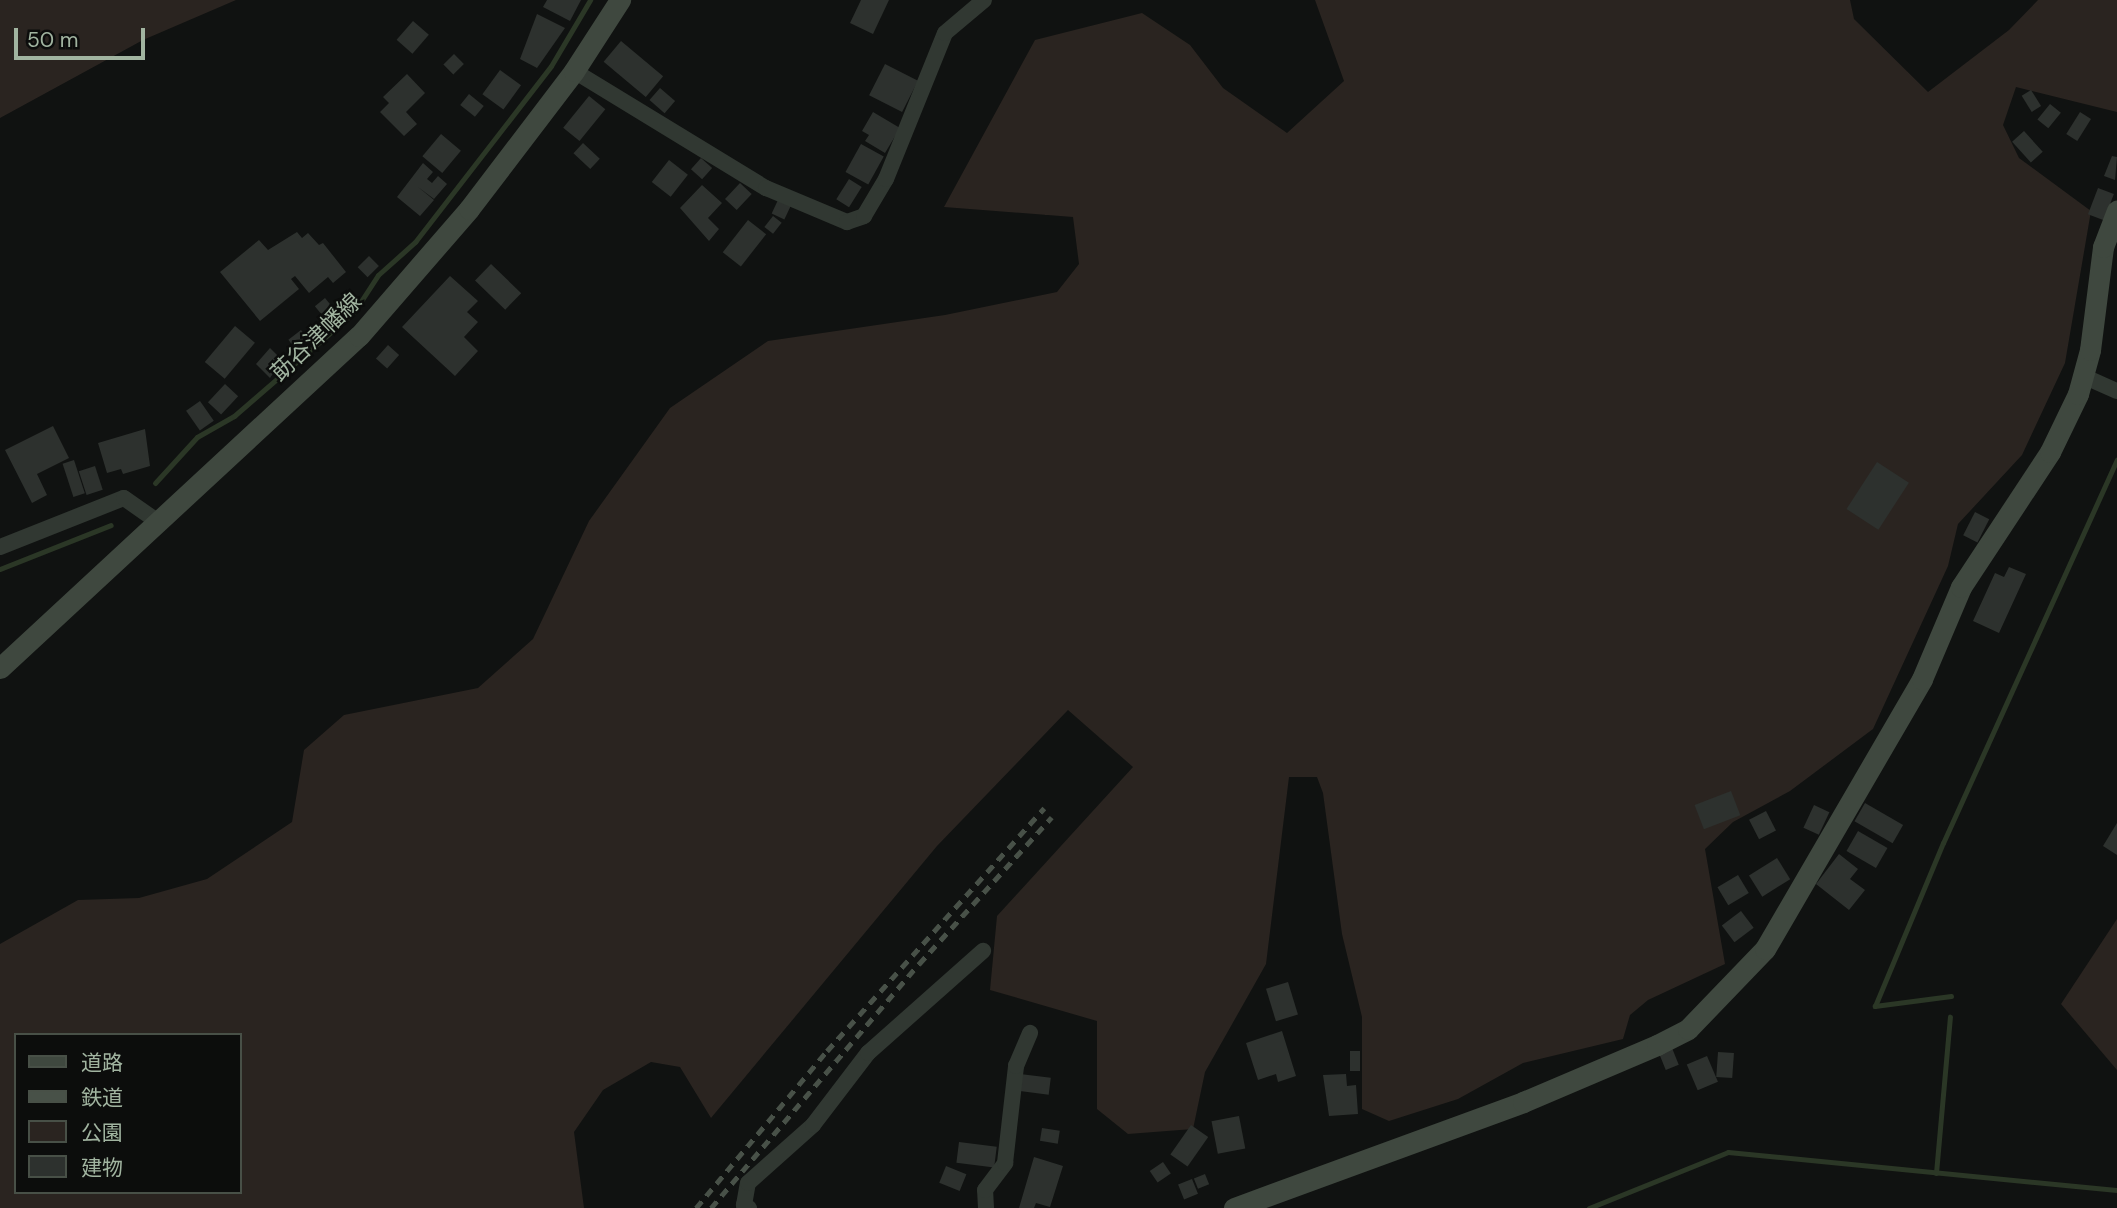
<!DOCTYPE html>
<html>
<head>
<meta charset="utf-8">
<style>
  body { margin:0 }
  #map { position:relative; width:2117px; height:1208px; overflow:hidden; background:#101211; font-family:"DM Sans","Noto Sans JP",sans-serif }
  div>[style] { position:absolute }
  .green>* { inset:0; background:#2a2420 }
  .stream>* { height:5px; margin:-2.5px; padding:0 2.5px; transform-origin:2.5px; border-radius:2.5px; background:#2b3726 }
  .building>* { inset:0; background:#2d312e; transform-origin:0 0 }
  .street>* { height:16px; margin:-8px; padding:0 8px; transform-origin:8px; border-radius:8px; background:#313832 }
  .secondary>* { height:21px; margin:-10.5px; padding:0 10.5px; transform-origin:10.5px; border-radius:10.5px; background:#3f483f }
  .rail>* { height:5px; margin-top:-2.5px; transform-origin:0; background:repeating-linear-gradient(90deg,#485148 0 9px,transparent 0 16px) }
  span { translate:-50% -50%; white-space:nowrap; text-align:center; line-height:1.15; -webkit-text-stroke:5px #0c0d0c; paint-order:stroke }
  .street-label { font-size:23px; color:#a1b4a0 }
  .legend { position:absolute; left:14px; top:1033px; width:228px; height:161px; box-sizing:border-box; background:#0c0d0c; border:2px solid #485047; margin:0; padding:9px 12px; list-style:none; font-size:21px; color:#a1b4a0 }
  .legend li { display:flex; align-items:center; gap:14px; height:35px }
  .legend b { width:35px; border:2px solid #485047 }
  .scale { position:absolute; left:14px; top:28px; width:131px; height:32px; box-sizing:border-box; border:4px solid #a1b4a0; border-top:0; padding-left:9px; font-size:21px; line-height:24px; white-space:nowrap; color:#a1b4a0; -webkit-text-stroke:5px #0c0d0c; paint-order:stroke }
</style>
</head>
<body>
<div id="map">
  <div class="green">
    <div style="clip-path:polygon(0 0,236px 0,143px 40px,0 118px)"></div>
    <div style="clip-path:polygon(evenodd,1315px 0,1850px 0,1854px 19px,1928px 92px,2009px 30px,2038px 0,2117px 0,2117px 112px,2016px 87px,2003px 125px,2019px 158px,2091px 211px,2065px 363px,2022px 455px,1958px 524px,1948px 566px,1873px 729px,1790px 791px,1733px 822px,1705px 849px,1725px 964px,1648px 1000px,1630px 1015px,1623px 1039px,1523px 1063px,1458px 1099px,1389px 1121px,1362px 1109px,1362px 1017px,1342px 934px,1323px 793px,1317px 777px,1289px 777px,1266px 964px,1205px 1072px,1193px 1129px,1128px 1134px,1097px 1109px,1097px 1021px,990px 990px,997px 916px,1133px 767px,1068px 710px,937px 846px,711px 1118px,680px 1067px,651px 1062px,603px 1090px,574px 1132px,584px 1208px,0 1208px,0 944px,78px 900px,139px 898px,207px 879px,292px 822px,304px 750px,344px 715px,478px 688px,533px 639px,589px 521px,670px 408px,768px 341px,945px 315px,1057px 292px,1079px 264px,1073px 217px,944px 207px,1035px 40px,1142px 13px,1190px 45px,1223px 88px,1287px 133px,1344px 81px,1315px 0,16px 1035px,240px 1035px,240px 1192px,16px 1192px,16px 1035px)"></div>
    <div style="clip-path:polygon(2117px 919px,2117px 1070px,2061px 1004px)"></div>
  </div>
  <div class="stream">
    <div style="left:155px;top:483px;width:62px;rotate:-47.6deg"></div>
    <div style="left:197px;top:437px;width:43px;rotate:-29.6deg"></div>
    <div style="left:234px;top:416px;width:159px;rotate:-40.9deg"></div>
    <div style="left:354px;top:312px;width:44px;rotate:-57deg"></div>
    <div style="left:378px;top:275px;width:50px;rotate:-41.7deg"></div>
    <div style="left:415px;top:242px;width:222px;rotate:-52.3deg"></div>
    <div style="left:551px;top:66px;width:77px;rotate:-59.4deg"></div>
    <div style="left:0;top:569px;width:119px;rotate:-21.6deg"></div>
    <div style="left:1951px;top:996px;width:77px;rotate:172.5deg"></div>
    <div style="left:1875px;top:1006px;width:177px;rotate:-67.4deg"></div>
    <div style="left:1943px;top:843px;width:421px;rotate:-65.6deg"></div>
    <div style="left:1936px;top:1173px;width:157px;rotate:-84.9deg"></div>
    <div style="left:1589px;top:1208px;width:150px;rotate:-21.9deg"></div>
    <div style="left:1728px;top:1152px;width:391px;rotate:5.6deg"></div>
  </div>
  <div class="building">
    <div style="clip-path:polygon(547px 0,581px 0,570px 21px,543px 7px)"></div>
    <div style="clip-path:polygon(861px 0,889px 0,873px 34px,850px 23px)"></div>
    <div style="clip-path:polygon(537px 14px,565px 28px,537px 68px,520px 59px)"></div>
    <div style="left:413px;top:21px;width:21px;height:25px;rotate:41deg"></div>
    <div style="left:621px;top:41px;width:55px;height:27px;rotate:40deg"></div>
    <div style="left:454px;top:54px;width:14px;height:15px;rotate:45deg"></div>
    <div style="left:885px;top:64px;width:37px;height:35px;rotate:27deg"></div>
    <div style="left:500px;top:70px;width:26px;height:30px;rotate:36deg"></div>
    <div style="clip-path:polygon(407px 74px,425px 93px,406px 112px,417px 124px,404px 136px,380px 112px,389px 103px,383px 97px)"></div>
    <div style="left:660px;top:88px;width:20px;height:16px;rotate:41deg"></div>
    <div style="left:2031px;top:90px;width:19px;height:11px;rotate:58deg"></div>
    <div style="left:469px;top:94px;width:19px;height:14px;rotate:39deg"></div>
    <div style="left:589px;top:96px;width:21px;height:41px;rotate:39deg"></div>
    <div style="left:2050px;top:104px;width:14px;height:20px;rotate:39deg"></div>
    <div style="clip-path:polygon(873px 112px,900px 128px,885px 153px,865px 141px,869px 135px,862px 131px)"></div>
    <div style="left:2080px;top:112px;width:13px;height:26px;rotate:32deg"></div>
    <div style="left:2024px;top:131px;width:28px;height:16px;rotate:48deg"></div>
    <div style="left:441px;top:134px;width:26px;height:29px;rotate:40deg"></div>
    <div style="left:583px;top:143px;width:23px;height:14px;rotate:43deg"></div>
    <div style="left:861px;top:144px;width:26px;height:32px;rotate:29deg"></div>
    <div style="clip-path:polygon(2112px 156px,2117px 157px,2115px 180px,2104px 176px)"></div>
    <div style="left:701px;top:158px;width:15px;height:15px;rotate:42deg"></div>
    <div style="left:669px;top:160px;width:24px;height:28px;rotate:38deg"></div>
    <div style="clip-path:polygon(423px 163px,433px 172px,427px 179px,432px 183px,438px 176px,447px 184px,434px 199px,418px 187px,434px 200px,420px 216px,397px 197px)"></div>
    <div style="left:849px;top:179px;width:15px;height:24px;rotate:32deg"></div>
    <div style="left:740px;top:183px;width:16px;height:22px;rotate:43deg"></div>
    <div style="clip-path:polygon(702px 185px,722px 203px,708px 218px,719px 229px,709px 241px,680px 208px)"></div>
    <div style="left:2098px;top:188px;width:17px;height:28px;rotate:21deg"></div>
    <div style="left:778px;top:200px;width:14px;height:15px;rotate:25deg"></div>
    <div style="left:773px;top:216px;width:11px;height:14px;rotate:38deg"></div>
    <div style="left:748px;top:220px;width:23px;height:41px;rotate:38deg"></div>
    <div style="clip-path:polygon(297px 232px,302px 238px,308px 233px,319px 245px,323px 243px,346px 272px,333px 283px,328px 277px,309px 293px,295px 276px,291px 279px,299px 289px,260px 321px,220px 272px,259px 240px,268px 250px)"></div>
    <div style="left:369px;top:256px;width:14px;height:16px;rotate:45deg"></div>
    <div style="left:491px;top:264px;width:42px;height:23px;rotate:44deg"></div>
    <div style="clip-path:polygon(450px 276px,478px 301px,467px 312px,478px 322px,464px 337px,478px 351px,455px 376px,402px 327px)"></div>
    <div style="left:325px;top:298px;width:13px;height:13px;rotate:51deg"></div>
    <div style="left:235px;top:326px;width:26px;height:47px;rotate:40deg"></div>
    <div style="left:301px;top:330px;width:11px;height:16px;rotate:52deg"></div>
    <div style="left:388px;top:345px;width:15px;height:18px;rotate:42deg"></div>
    <div style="clip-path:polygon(270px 348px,282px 360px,270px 378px,256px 364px)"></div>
    <div style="left:225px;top:384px;width:18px;height:25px;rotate:43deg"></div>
    <div style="left:200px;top:401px;width:24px;height:17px;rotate:55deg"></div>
    <div style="clip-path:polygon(53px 426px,69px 458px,37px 474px,47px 495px,32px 503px,5px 450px)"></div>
    <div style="clip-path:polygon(145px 429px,150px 466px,123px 474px,121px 469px,107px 473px,98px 443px)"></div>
    <div style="left:74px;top:460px;width:35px;height:12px;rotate:72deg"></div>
    <div style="left:1877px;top:462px;width:38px;height:56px;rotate:33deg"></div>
    <div style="left:95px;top:466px;width:25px;height:17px;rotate:72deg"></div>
    <div style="left:1975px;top:512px;width:16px;height:26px;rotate:27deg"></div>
    <div style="clip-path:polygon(2009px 567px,2026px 574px,1999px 633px,1973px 621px,1995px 573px,2004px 577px)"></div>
    <div style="left:1731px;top:791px;width:26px;height:39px;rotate:69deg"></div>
    <div style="left:1865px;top:803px;width:44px;height:21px;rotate:30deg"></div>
    <div style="left:1814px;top:805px;width:17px;height:25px;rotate:25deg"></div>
    <div style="left:1766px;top:811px;width:22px;height:19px;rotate:63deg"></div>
    <div style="clip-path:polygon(2117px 823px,2117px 855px,2103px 846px)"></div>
    <div style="left:1858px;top:831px;width:34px;height:23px;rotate:30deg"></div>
    <div style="clip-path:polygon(1839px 854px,1858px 869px,1850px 879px,1865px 890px,1849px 910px,1816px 884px)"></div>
    <div style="left:1777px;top:858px;width:25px;height:33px;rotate:58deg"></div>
    <div style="left:1738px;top:875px;width:21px;height:24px;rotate:59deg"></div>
    <div style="left:1741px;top:911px;width:21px;height:24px;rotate:53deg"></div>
    <div style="left:1288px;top:982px;width:34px;height:23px;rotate:73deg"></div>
    <div style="clip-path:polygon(1282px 1031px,1296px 1076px,1278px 1082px,1276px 1074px,1258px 1080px,1246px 1043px)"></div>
    <div style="left:1672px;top:1048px;width:18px;height:14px;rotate:68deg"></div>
    <div style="left:1350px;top:1051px;width:10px;height:20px"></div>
    <div style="left:1718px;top:1052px;width:16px;height:25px;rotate:4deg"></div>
    <div style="left:1707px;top:1056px;width:28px;height:22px;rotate:67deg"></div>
    <div style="left:1020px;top:1074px;width:31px;height:17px;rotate:7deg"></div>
    <div style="clip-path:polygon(1346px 1074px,1347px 1086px,1356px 1085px,1358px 1114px,1329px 1116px,1323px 1075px)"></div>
    <div style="left:1239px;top:1116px;width:33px;height:28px;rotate:79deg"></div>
    <div style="left:1191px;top:1125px;width:21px;height:36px;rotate:35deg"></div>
    <div style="left:1042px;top:1128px;width:18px;height:13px;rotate:9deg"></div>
    <div style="left:959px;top:1142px;width:38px;height:21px;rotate:7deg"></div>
    <div style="clip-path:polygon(1034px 1157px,1063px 1166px,1050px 1207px,1036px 1203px,1034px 1208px,1019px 1208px)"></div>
    <div style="left:1163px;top:1162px;width:14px;height:16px;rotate:56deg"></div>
    <div style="left:946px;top:1166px;width:22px;height:18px;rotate:22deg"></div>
    <div style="left:1205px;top:1174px;width:11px;height:12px;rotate:68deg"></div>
    <div style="left:1192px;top:1179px;width:16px;height:15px;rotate:68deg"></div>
  </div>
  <div class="street">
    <div style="left:574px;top:71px;width:225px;rotate:31.4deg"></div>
    <div style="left:766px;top:188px;width:88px;rotate:22.8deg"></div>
    <div style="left:847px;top:222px;width:18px;rotate:-19deg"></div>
    <div style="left:864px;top:216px;width:43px;rotate:-59.3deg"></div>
    <div style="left:886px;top:179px;width:157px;rotate:-68deg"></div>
    <div style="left:945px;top:33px;width:51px;rotate:-40.2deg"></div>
    <div style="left:2083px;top:376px;width:37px;rotate:24deg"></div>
    <div style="left:0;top:547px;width:133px;rotate:-21.6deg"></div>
    <div style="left:124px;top:498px;width:39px;rotate:35deg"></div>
    <div style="left:749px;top:1208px;width:6px;rotate:-149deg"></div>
    <div style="left:744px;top:1205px;width:22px;rotate:-80deg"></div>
    <div style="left:748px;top:1183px;width:87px;rotate:-41.7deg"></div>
    <div style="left:813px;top:1125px;width:91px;rotate:-52.6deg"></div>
    <div style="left:868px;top:1053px;width:154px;rotate:-41.6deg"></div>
    <div style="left:986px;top:1208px;width:18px;rotate:-93deg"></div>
    <div style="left:985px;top:1190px;width:34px;rotate:-53deg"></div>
    <div style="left:1005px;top:1163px;width:98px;rotate:-83.5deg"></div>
    <div style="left:1016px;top:1066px;width:36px;rotate:-67deg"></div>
  </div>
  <div class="secondary">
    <div style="left:0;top:668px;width:489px;rotate:-42.8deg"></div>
    <div style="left:359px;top:336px;width:168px;rotate:-49.1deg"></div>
    <div style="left:469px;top:209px;width:173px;rotate:-52.7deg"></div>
    <div style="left:574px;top:71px;width:85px;rotate:-57.1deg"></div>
    <div style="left:1234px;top:1208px;width:308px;rotate:-20.1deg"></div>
    <div style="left:1523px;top:1102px;width:146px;rotate:-23deg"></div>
    <div style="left:1657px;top:1045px;width:35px;rotate:-27deg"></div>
    <div style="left:1688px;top:1029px;width:111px;rotate:-46.1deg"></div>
    <div style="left:1765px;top:949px;width:312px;rotate:-59.8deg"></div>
    <div style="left:1922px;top:679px;width:100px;rotate:-67deg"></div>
    <div style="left:1961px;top:587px;width:162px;rotate:-56.6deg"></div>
    <div style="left:2050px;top:452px;width:64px;rotate:-64.2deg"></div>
    <div style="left:2078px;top:394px;width:46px;rotate:-74.7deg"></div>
    <div style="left:2090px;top:350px;width:104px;rotate:-82.8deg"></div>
    <div style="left:2103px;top:247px;width:39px;rotate:-69deg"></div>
  </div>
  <div class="rail">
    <div style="left:696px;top:1208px;width:204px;rotate:-50.2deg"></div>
    <div style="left:827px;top:1051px;width:326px;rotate:-48.2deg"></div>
    <div style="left:711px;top:1208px;width:321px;rotate:-49.6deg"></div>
    <div style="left:919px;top:964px;width:198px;rotate:-47.9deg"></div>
  </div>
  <div class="street-label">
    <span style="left:316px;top:337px;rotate:-44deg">莇谷津幡線</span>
  </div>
  <ul class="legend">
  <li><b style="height:9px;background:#3f483f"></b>道路</li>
  <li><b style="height:9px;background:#485148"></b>鉄道</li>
  <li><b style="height:19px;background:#2a2420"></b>公園</li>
  <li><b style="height:19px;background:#2d312e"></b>建物</li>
  </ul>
  <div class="scale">50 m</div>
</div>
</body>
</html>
